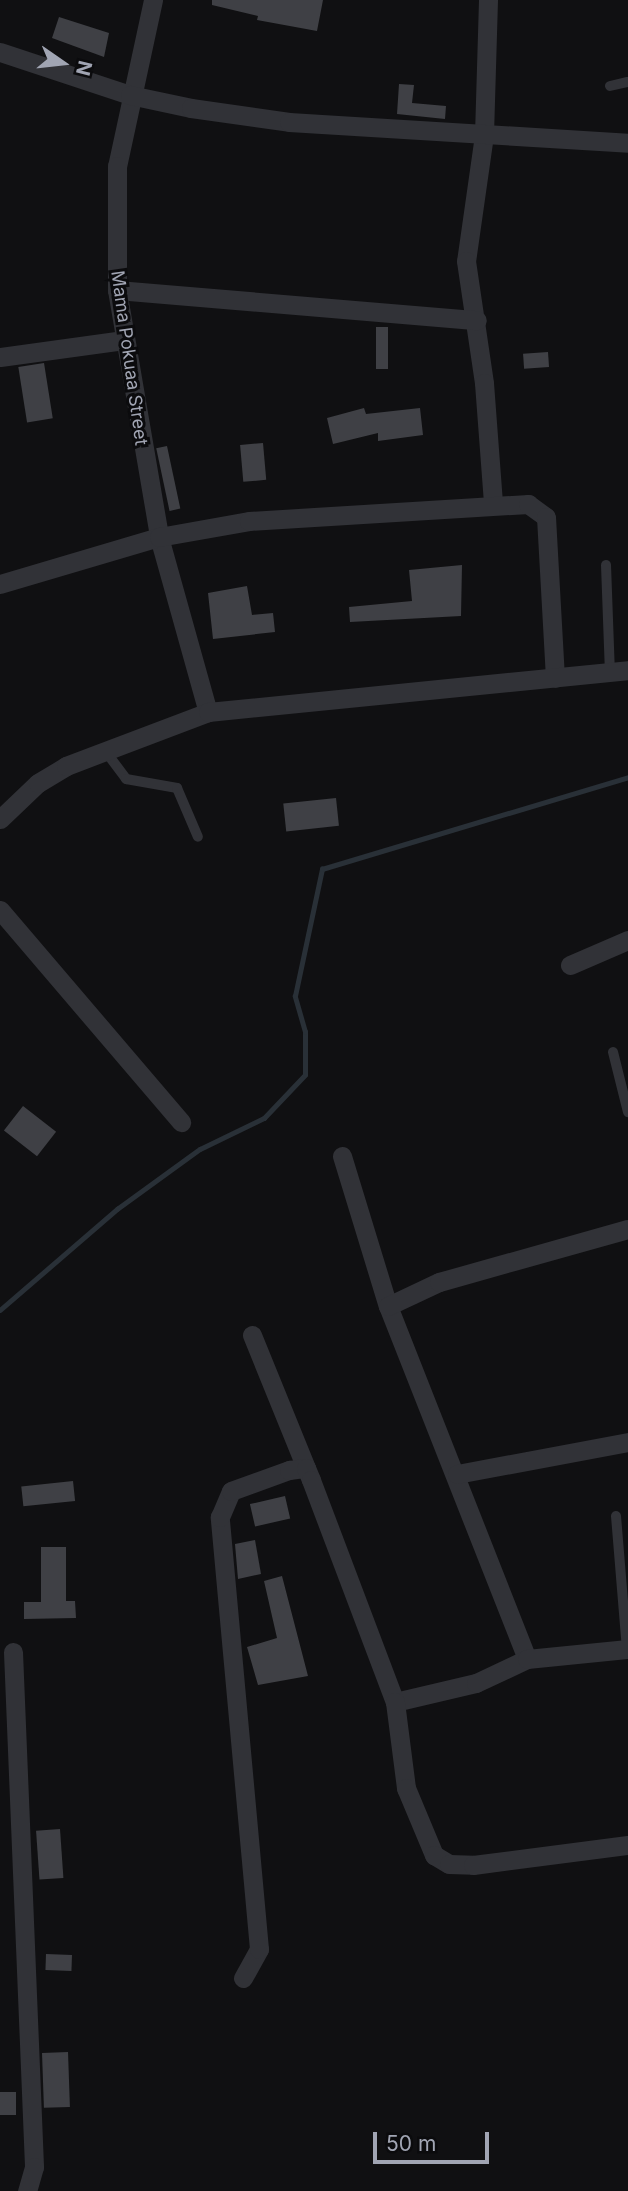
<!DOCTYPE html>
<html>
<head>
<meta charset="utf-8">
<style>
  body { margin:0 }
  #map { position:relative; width:628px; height:2191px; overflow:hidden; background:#101012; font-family:Inter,sans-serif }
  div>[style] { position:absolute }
  .stream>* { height:4.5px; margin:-2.25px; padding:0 2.25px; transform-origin:2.25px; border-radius:2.25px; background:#293037 }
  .building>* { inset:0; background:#3f4045; transform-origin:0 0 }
  .lane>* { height:10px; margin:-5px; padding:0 5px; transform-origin:5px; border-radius:5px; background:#313237 }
  .street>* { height:19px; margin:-9.5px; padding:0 9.5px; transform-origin:9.5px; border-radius:9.5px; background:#313237 }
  span { translate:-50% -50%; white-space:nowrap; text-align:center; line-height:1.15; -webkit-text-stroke:6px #0b0b0d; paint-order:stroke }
  .street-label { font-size:18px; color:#a1a5b3 }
  .north { position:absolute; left:28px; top:28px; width:70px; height:70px; -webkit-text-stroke:5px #0b0b0d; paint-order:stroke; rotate:104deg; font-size:19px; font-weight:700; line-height:28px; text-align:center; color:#a1a5b3 }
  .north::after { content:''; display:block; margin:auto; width:24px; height:32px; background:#a1a5b3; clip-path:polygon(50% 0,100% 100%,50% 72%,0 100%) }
  .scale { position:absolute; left:373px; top:2132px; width:116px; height:32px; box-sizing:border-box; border:4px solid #a1a5b3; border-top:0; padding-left:9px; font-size:21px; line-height:24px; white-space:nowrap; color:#a1a5b3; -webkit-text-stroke:5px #0b0b0d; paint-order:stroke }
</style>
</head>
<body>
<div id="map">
  <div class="stream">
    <div style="left:0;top:1310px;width:155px;rotate:-40.8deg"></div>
    <div style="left:117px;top:1209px;width:102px;rotate:-35.9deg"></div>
    <div style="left:200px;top:1149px;width:71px;rotate:-25.8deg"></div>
    <div style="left:264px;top:1118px;width:59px;rotate:-46.4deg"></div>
    <div style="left:305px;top:1075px;width:43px;rotate:-90deg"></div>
    <div style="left:305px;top:1032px;width:37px;rotate:-106deg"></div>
    <div style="left:295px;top:996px;width:130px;rotate:-78deg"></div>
    <div style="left:322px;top:869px;width:320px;rotate:-16.7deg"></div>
  </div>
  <div class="building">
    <div style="clip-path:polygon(212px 0,323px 0,317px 31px,257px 20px,258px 16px,212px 5px)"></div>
    <div style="clip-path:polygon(59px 17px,109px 33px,104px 57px,52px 38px)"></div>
    <div style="clip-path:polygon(399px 84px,414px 85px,412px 103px,446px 106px,445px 119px,397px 114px)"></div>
    <div style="left:376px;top:327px;width:12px;height:42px"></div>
    <div style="left:548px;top:352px;width:15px;height:25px;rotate:86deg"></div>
    <div style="left:44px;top:363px;width:56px;height:26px;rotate:81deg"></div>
    <div style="clip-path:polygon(364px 408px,366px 414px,420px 408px,423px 435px,378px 441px,378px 433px,333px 444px,327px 418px)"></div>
    <div style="left:263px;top:443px;width:37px;height:23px;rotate:85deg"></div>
    <div style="left:167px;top:446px;width:64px;height:11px;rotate:78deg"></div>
    <div style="clip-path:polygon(462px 565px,461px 616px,350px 622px,349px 607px,412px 601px,409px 570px)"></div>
    <div style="clip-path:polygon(247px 586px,252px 615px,273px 613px,275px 632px,213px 639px,208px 593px)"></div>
    <div style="left:336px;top:798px;width:28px;height:53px;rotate:84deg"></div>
    <div style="left:23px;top:1106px;width:42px;height:31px;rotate:38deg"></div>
    <div style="left:73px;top:1481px;width:20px;height:52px;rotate:84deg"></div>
    <div style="left:285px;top:1496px;width:23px;height:36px;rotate:77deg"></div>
    <div style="clip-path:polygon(255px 1540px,261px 1574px,238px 1579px,235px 1544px)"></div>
    <div style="clip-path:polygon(41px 1547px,66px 1547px,66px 1601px,75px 1601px,76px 1618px,24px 1619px,24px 1602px,41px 1602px)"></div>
    <div style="clip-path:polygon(282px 1576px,308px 1676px,258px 1685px,247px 1647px,277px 1638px,264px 1581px)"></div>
    <div style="left:60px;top:1829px;width:49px;height:24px;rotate:86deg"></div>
    <div style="left:46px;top:1954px;width:26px;height:16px;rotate:2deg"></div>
    <div style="left:68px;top:2052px;width:55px;height:26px;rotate:88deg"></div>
    <div style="left:16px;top:2092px;width:23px;height:16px;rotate:90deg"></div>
  </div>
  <div class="lane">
    <div style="left:610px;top:86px;width:18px;rotate:-13deg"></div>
    <div style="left:606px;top:565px;width:107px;rotate:87.9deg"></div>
    <div style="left:106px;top:752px;width:34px;rotate:53deg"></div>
    <div style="left:126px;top:779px;width:52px;rotate:10deg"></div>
    <div style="left:177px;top:788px;width:53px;rotate:66.8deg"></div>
    <div style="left:613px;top:1052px;width:62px;rotate:76deg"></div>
    <div style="left:616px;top:1516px;width:133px;rotate:85.3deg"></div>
  </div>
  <div class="street">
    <div style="left:153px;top:0;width:170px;rotate:102.2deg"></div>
    <div style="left:117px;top:166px;width:124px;rotate:90deg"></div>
    <div style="left:117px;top:290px;width:251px;rotate:80.3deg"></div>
    <div style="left:159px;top:537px;width:182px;rotate:74.4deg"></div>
    <div style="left:488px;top:0;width:135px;rotate:91.7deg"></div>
    <div style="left:484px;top:135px;width:127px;rotate:98.1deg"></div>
    <div style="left:466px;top:261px;width:123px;rotate:81.6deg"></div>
    <div style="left:484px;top:383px;width:121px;rotate:85.7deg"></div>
    <div style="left:0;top:52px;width:137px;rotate:18.3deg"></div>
    <div style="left:130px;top:95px;width:62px;rotate:12deg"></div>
    <div style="left:191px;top:108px;width:99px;rotate:8.1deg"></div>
    <div style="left:289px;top:122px;width:340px;rotate:3.5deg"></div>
    <div style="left:117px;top:290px;width:361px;rotate:4.8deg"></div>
    <div style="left:0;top:357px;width:125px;rotate:-7.8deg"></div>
    <div style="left:0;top:584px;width:166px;rotate:-16.5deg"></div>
    <div style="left:159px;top:537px;width:91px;rotate:-10.1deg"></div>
    <div style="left:249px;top:521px;width:280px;rotate:-3.5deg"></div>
    <div style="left:528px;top:504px;width:22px;rotate:36deg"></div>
    <div style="left:546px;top:517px;width:161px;rotate:86.8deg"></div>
    <div style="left:0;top:819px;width:52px;rotate:-43.5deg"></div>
    <div style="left:38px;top:783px;width:33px;rotate:-31deg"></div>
    <div style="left:66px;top:766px;width:152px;rotate:-20.8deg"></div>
    <div style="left:208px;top:712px;width:422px;rotate:-5.7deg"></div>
    <div style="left:0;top:910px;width:279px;rotate:49.5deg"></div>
    <div style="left:570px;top:965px;width:63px;rotate:-23.3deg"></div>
    <div style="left:342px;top:1156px;width:157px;rotate:73deg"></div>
    <div style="left:388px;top:1306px;width:379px;rotate:68.5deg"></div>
    <div style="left:388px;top:1306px;width:56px;rotate:-25.2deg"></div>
    <div style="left:439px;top:1282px;width:196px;rotate:-15.7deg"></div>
    <div style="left:252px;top:1335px;width:144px;rotate:67.9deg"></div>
    <div style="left:457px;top:1474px;width:174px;rotate:-10.6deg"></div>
    <div style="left:13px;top:1652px;width:515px;rotate:87.66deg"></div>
    <div style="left:34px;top:2167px;width:25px;rotate:106deg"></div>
    <div style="left:395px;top:1702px;width:83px;rotate:-13.2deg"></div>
    <div style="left:476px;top:1683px;width:56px;rotate:-25.2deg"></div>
    <div style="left:527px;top:1659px;width:101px;rotate:-5.7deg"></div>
    <div style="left:243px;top:1978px;width:33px;rotate:-61deg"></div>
    <div style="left:259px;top:1949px;width:434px;rotate:-95.2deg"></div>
    <div style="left:220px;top:1517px;width:28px;rotate:-67deg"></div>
    <div style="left:231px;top:1491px;width:62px;rotate:-19.9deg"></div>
    <div style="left:289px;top:1470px;width:17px;rotate:-7deg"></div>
    <div style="left:306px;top:1468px;width:13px;rotate:67deg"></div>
    <div style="left:311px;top:1480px;width:237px;rotate:69.3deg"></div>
    <div style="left:395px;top:1702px;width:87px;rotate:82.7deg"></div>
    <div style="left:406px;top:1788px;width:73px;rotate:67.3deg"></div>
    <div style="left:434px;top:1855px;width:17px;rotate:31deg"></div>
    <div style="left:449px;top:1864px;width:24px;rotate:2deg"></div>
    <div style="left:473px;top:1865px;width:156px;rotate:-7.4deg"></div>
  </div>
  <div class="street-label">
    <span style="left:129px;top:358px;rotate:82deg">Mama Pokuaa Street</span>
  </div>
  <div class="north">N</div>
  <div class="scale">50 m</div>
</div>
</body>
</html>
